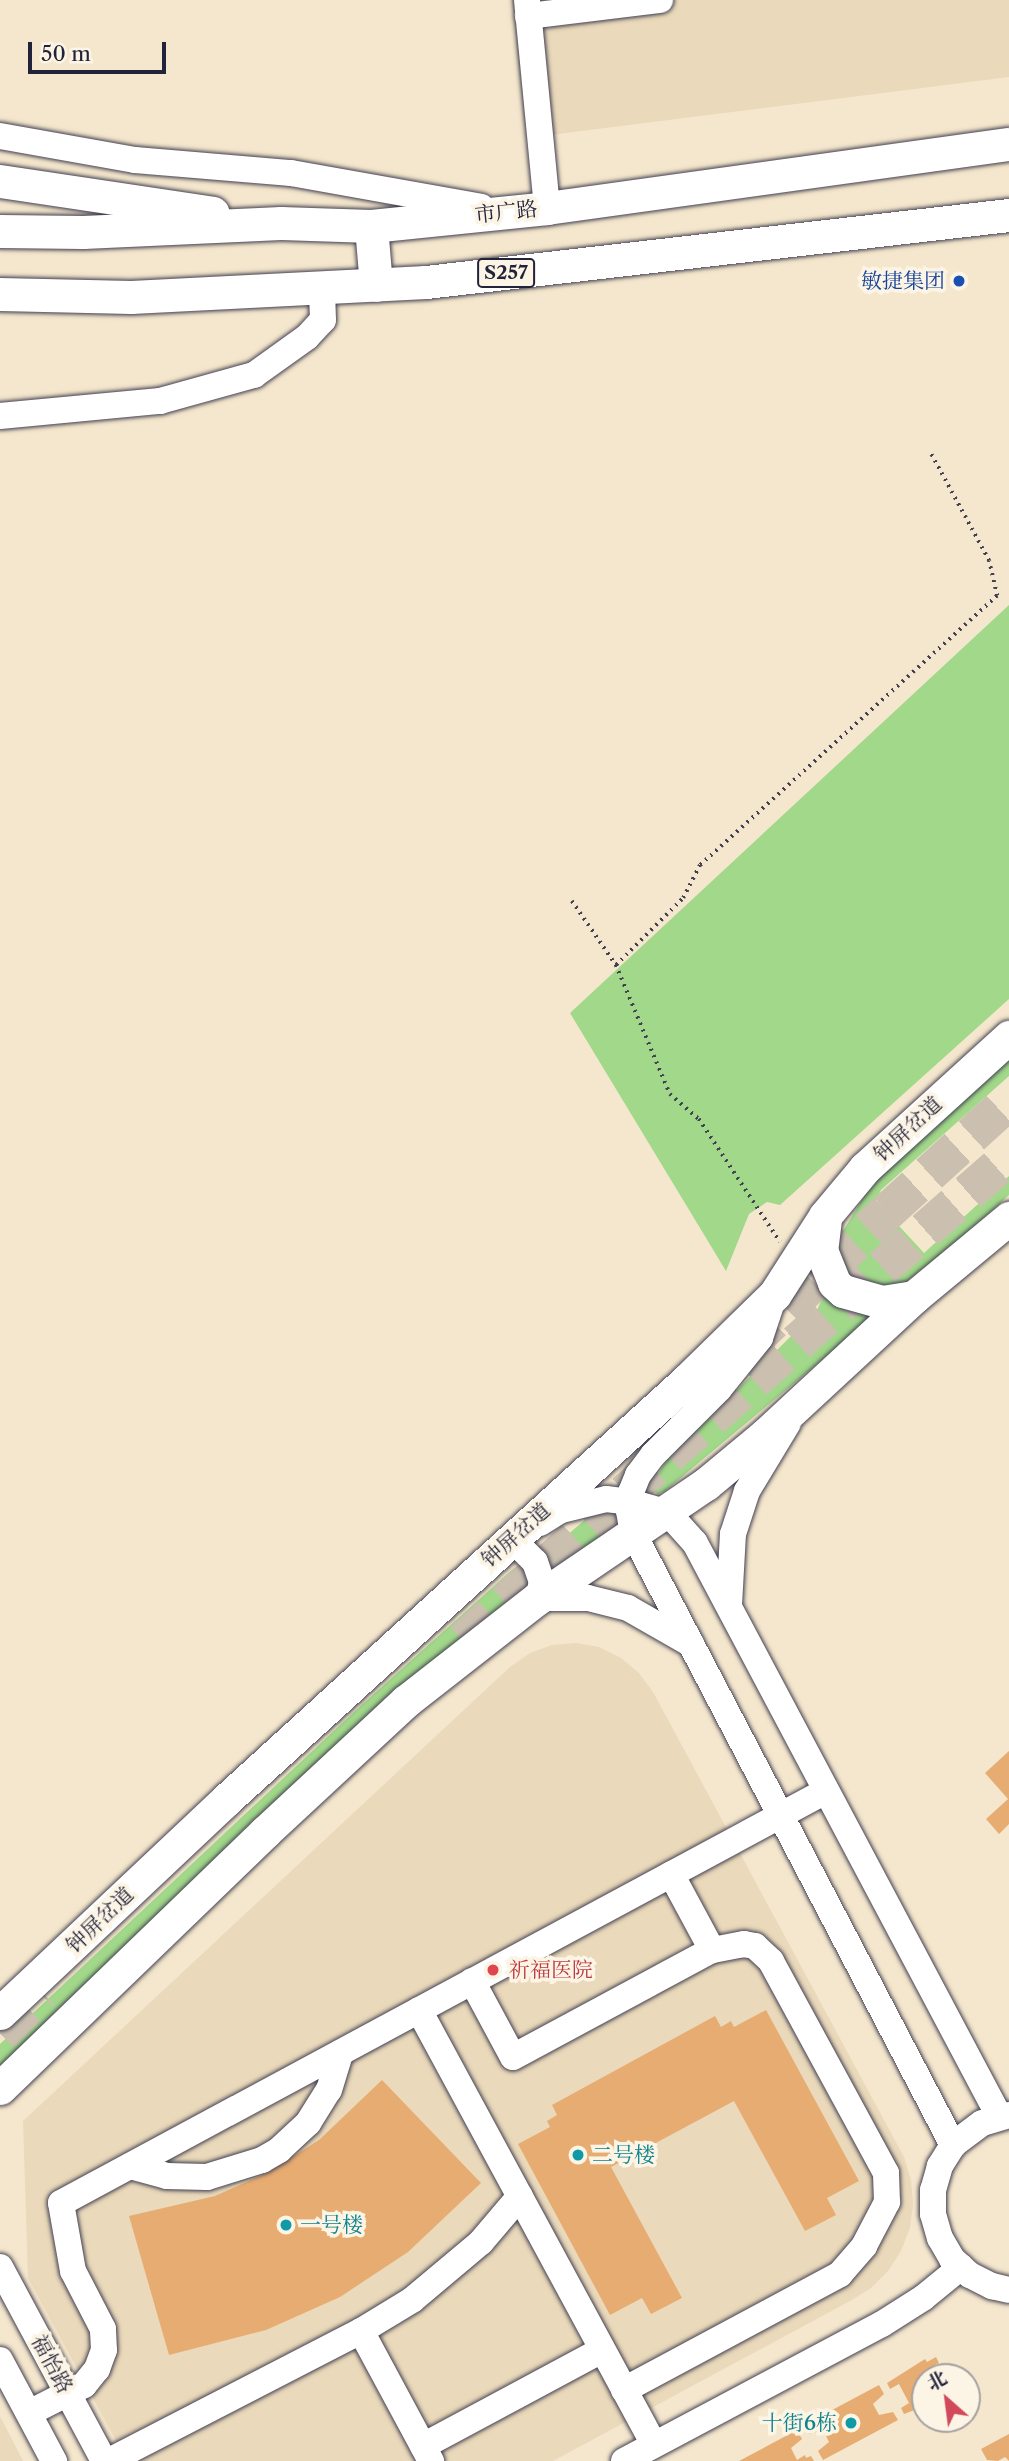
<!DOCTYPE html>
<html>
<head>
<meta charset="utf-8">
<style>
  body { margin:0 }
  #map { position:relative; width:1009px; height:2461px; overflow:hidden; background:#f5e7cd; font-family:"Libre Caslon Text","Noto Serif SC",serif }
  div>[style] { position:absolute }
  .built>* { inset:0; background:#ead9ba }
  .green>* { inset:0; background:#a1d889 }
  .building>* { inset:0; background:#e7ac71 }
  .highway-tunnel>* { height:38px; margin-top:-19px; transform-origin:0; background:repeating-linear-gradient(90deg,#cbc0b0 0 38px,transparent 0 57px) }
  .path>* { height:3.5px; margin-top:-1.75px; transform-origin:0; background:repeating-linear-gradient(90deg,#424051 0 2px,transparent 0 7px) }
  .roads { filter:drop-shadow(0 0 2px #424051) drop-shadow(0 0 2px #424051) }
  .minor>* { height:26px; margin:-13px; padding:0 13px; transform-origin:13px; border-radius:13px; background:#fff }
  .major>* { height:33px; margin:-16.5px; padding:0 16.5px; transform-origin:16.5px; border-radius:16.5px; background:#fff }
  .dots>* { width:19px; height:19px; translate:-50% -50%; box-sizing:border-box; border:4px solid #fcf5e5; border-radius:50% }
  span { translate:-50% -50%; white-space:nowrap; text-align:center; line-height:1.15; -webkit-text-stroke:7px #fcf5e5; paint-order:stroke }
  .shield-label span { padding:2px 5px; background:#fcf5e5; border:2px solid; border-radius:5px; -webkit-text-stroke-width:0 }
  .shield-label { font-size:19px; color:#22223b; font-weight:700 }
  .street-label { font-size:21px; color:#22223b }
  .transit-label { font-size:21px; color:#164399 }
  .right { translate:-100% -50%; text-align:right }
  .health-label { font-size:21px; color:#be3a42 }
  .left { translate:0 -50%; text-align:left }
  .culture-label { font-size:21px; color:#0d838f }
  .north { position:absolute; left:911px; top:2363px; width:70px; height:70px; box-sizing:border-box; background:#fcf5e5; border:2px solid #a5a1a1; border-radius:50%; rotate:332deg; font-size:19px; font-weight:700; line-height:28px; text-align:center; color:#22223b }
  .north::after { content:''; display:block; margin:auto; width:24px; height:32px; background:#d1495b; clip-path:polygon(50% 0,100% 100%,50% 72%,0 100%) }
  .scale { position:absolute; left:28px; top:42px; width:138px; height:32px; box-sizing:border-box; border:4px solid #22223b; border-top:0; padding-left:9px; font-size:21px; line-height:24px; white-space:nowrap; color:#22223b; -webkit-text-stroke:5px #fcf5e5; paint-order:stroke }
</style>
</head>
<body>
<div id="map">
  <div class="built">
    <div style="clip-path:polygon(512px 0,1009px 0,1009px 77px,526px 138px)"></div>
    <div style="clip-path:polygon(576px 1643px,599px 1647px,621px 1658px,639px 1673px,653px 1692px,904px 2157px,911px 2180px,913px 2204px,910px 2228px,901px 2251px,888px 2271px,871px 2288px,850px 2301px,553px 2461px,127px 2461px,28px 2278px,23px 2121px,510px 1667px,530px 1653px,552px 1645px)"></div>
    <div style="clip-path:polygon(0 2416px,23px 2461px,0 2461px)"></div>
  </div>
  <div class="green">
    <div style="clip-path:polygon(1009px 605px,1009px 999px,780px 1205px,767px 1202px,749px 1214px,726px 1271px,570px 1013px)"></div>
    <div style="clip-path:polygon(1009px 1060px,1009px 1076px,881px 1190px,876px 1201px,924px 1253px,1009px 1176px,1009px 1195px,932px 1265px,895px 1289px,851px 1282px,836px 1252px,843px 1231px,873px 1182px)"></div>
    <div style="clip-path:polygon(826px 1290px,878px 1313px,665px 1491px,658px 1494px,653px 1491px,652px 1484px,667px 1460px,817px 1310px)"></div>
    <div style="clip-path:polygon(598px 1513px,613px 1514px,619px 1523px,554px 1573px,553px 1547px,586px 1519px)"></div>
    <div style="clip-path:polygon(514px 1568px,530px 1584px,0 2069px,0 2044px,355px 1711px)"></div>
  </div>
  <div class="building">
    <div style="clip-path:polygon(1009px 1751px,1009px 1824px,999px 1834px,986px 1819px,1008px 1799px,985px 1773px)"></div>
    <div style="clip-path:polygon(766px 2010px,859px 2181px,827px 2198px,836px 2215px,805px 2231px,734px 2101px,611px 2167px,682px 2298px,651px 2314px,642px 2298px,610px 2315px,518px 2144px,550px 2127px,547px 2121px,557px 2115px,552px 2105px,715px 2016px,721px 2027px,731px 2021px,734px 2027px)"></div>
    <div style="clip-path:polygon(382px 2080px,481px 2183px,408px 2252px,340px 2297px,266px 2330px,169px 2355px,129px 2216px,215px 2196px,269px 2172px,319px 2140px)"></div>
    <div style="clip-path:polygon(936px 2357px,939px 2363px,930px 2368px,935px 2377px,925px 2377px,925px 2406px,904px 2414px,901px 2408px,909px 2403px,899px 2384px,890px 2389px,887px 2383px,925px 2359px,927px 2362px)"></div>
    <div style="clip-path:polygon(879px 2385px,884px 2394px,873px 2404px,879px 2415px,893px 2412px,898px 2420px,823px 2460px,818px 2451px,829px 2442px,823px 2430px,809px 2434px,804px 2425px)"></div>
    <div style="clip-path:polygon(797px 2430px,802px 2439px,791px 2448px,797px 2460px,805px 2455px,806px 2458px,811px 2456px,814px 2461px,739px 2461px)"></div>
    <div style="clip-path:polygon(1009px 2434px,1009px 2461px,1005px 2457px,998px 2461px,987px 2460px,981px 2449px)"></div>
  </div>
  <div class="highway-tunnel">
    <div style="left:745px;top:1348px;width:197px;rotate:-43.8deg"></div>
    <div style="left:887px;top:1212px;width:165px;rotate:-42.3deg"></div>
    <div style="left:463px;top:1641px;width:219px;rotate:-42.4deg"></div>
    <div style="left:625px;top:1493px;width:510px;rotate:-41.19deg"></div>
    <div style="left:0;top:2034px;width:59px;rotate:-45deg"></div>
  </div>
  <div class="path">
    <div style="left:572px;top:901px;width:78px;rotate:55.5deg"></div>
    <div style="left:616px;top:965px;width:140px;rotate:67.3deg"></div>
    <div style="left:670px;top:1094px;width:38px;rotate:41deg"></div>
    <div style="left:699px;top:1119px;width:147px;rotate:56.6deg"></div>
    <div style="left:616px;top:965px;width:95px;rotate:-45deg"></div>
    <div style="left:683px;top:898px;width:37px;rotate:-63deg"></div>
    <div style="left:700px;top:865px;width:401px;rotate:-42.2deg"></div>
    <div style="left:997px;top:596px;width:36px;rotate:-103deg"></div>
    <div style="left:989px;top:561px;width:122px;rotate:-118.5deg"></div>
  </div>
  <div class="roads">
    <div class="minor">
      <div style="left:527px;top:0;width:209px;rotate:84.5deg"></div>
      <div style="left:528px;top:16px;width:133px;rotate:-6.9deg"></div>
      <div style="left:0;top:136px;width:137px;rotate:10.1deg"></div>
      <div style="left:135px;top:160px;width:157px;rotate:4.8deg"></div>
      <div style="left:291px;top:173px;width:193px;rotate:10.1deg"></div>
      <div style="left:0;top:416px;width:161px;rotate:-5.4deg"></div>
      <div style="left:160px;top:401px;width:98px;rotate:-15.5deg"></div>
      <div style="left:254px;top:375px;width:65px;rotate:-35.6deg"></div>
      <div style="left:307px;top:337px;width:23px;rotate:-47deg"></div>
      <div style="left:323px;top:320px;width:33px;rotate:-92deg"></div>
      <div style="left:774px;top:1296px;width:44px;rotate:108.4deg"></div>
      <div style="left:760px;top:1338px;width:65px;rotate:128.8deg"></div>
      <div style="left:719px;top:1389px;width:93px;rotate:135deg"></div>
      <div style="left:653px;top:1455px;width:25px;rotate:127deg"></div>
      <div style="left:638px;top:1475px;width:18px;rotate:112deg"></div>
      <div style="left:631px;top:1492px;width:19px;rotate:96deg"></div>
      <div style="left:629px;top:1511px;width:22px;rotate:80deg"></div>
      <div style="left:633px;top:1533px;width:691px;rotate:62.4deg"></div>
      <div style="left:540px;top:1523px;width:25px;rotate:-32deg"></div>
      <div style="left:561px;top:1510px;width:46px;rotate:-13.7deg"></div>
      <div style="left:606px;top:1499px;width:24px;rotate:7deg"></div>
      <div style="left:630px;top:1502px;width:40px;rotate:16deg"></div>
      <div style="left:668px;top:1513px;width:40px;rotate:48deg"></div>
      <div style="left:695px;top:1543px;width:649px;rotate:62.05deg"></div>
      <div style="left:508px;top:1542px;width:16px;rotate:27deg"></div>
      <div style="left:522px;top:1549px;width:18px;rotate:45deg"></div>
      <div style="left:535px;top:1562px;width:21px;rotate:71deg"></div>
      <div style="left:542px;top:1582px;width:16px;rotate:104deg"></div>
      <div style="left:538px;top:1598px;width:50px"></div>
      <div style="left:588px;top:1598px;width:41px;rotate:14deg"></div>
      <div style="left:628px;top:1608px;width:73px;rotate:29.7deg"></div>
      <div style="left:729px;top:1605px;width:71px;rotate:-86.8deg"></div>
      <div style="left:733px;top:1534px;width:45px;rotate:-72deg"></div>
      <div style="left:747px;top:1491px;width:79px;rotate:-58.9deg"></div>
      <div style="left:472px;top:1981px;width:86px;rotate:61.7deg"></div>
      <div style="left:513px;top:2057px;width:226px;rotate:-28.3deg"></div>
      <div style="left:712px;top:1950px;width:86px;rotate:-118.3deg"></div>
      <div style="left:419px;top:2010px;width:494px;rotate:61.6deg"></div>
      <div style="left:1009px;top:2115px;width:28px;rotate:163deg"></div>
      <div style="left:982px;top:2123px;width:36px;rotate:143deg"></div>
      <div style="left:953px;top:2145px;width:25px;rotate:122deg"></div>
      <div style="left:940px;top:2166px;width:25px;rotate:106deg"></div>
      <div style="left:933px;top:2190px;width:24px;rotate:90deg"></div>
      <div style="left:933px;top:2214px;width:25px;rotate:74deg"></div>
      <div style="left:940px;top:2238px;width:24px;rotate:60deg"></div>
      <div style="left:952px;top:2259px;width:24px;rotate:42deg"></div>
      <div style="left:970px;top:2275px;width:25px;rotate:27deg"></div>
      <div style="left:992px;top:2286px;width:17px;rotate:13deg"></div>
      <div style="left:130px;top:2166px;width:38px;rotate:15deg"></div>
      <div style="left:167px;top:2176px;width:40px;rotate:1.4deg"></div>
      <div style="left:207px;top:2177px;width:58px;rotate:-17.2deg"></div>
      <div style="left:262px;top:2160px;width:20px;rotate:-30deg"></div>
      <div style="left:279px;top:2150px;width:40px;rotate:-43deg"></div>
      <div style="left:308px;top:2123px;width:39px;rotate:-58deg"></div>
      <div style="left:329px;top:2090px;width:39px;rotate:-73deg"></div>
      <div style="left:0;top:2267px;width:220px;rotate:61.8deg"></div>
      <div style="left:361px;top:2331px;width:148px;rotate:61.7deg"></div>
      <div style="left:0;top:2360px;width:115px;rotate:61.9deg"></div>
      <div style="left:624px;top:2390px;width:245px;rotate:-28.2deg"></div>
      <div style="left:840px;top:2274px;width:37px;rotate:-49deg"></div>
      <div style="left:864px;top:2246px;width:50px;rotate:-62.4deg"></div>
      <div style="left:887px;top:2202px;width:29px;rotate:-92deg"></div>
      <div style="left:886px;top:2173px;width:241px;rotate:-118.5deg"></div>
      <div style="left:771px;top:1961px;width:22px;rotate:-137deg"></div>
      <div style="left:755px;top:1946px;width:11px;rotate:-170deg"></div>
      <div style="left:744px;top:1944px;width:33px;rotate:169deg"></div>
      <div style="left:29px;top:2413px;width:62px;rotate:-27deg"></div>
      <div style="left:84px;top:2385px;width:21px;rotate:-51deg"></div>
      <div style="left:97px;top:2369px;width:20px;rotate:-70deg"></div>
      <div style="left:104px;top:2350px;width:21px;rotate:-93deg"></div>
      <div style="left:103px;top:2329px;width:65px;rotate:-117.3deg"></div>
      <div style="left:73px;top:2271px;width:69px;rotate:-100deg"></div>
      <div style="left:61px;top:2203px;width:869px;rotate:-28.31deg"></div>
      <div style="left:423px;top:2446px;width:203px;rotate:-28.2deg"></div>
      <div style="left:109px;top:2461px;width:284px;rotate:-27.3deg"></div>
      <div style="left:361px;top:2331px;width:60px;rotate:-31.3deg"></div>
      <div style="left:412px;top:2300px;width:90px;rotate:-40deg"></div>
      <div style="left:481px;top:2242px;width:60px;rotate:-49.7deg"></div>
      <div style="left:624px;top:2461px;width:292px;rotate:-28deg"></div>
      <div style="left:882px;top:2324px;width:49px;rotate:-32.4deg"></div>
      <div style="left:923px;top:2298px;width:49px;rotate:-39.2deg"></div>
    </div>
    <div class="major">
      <div style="left:0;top:181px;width:215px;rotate:8.5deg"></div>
      <div style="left:371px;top:226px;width:59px;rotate:85.2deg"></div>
      <div style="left:0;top:231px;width:83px;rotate:0.7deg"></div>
      <div style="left:83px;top:232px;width:198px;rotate:-2.6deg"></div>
      <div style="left:281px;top:223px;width:90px;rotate:1.9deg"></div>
      <div style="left:371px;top:226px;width:177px;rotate:-5.8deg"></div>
      <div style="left:547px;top:208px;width:466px;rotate:-7.9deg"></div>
      <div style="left:0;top:294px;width:131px;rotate:1.3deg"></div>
      <div style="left:131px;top:297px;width:295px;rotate:-2.9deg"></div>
      <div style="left:426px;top:282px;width:587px;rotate:-6.56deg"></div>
      <div style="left:825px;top:1219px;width:31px;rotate:97deg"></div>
      <div style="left:821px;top:1250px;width:35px;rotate:68deg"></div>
      <div style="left:834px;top:1283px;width:12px;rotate:42deg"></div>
      <div style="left:843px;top:1291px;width:41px;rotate:15.8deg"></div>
      <div style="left:882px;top:1302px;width:32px;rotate:-9deg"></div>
      <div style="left:0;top:2013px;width:312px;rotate:-43.3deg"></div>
      <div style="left:227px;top:1799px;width:621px;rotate:-42.32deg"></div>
      <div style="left:686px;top:1381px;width:124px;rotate:-44.3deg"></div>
      <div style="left:775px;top:1294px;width:93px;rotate:-57.3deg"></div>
      <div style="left:825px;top:1216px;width:62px;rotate:-50.2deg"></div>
      <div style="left:865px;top:1168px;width:195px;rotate:-42.3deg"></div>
      <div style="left:0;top:2088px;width:368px;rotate:-44deg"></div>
      <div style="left:265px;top:1832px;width:192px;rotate:-42.9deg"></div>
      <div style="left:406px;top:1701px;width:167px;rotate:-38deg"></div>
      <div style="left:538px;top:1598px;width:203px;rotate:-34.2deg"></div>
      <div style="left:706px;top:1484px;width:77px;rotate:-39.7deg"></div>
      <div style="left:765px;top:1435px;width:203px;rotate:-42.8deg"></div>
      <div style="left:914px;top:1297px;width:124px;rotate:-39.7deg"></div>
    </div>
  </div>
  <div class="dots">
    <div style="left:959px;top:281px;background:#1a4fb4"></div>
    <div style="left:493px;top:1970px;background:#e0444e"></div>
    <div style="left:578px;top:2155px;background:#0f9aa8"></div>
    <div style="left:286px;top:2225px;background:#0f9aa8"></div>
    <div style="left:851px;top:2423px;background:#0f9aa8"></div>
  </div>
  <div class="shield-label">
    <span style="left:506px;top:273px">S257</span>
  </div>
  <div class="street-label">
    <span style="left:506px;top:212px;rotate:-6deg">市广路</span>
    <span style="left:908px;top:1129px;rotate:-43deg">钟屏岔道</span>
    <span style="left:516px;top:1535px;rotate:-42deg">钟屏岔道</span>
    <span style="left:100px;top:1920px;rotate:-44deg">钟屏岔道</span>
    <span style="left:52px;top:2364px;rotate:62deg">福怡路</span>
  </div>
  <div class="transit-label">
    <span class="right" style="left:945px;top:281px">敏捷集团</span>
  </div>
  <div class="health-label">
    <span class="left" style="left:509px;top:1970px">祈福医院</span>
  </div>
  <div class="culture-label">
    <span class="left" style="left:592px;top:2155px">二号楼</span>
    <span class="left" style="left:300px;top:2225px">一号楼</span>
    <span class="right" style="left:837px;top:2423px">十街6栋</span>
  </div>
  <div class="north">北</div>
  <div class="scale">50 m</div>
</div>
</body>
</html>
